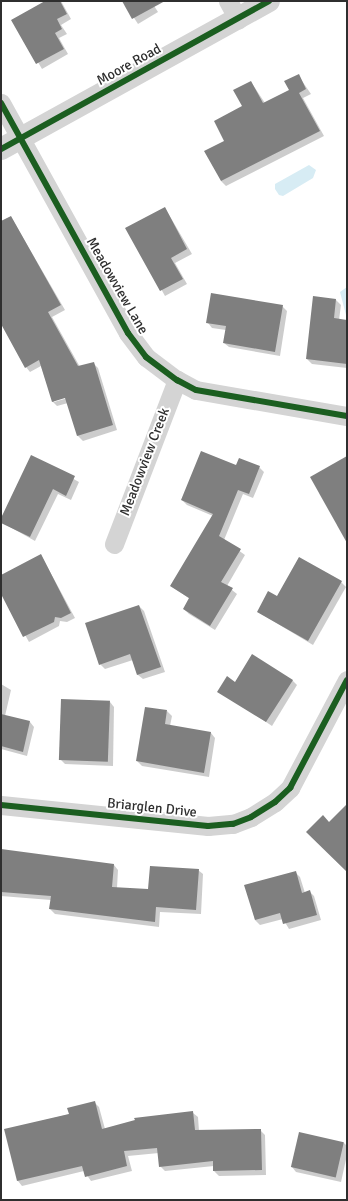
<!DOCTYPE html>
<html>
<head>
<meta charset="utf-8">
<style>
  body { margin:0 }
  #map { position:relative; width:348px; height:1201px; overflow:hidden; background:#fff; font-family:Signika,sans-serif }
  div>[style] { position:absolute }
  .water>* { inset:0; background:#d7ecf4 }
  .shadow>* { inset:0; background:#0003 }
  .building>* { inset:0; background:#7f7f7f; transform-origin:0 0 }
  .minor>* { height:19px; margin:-9.5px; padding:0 9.5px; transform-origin:9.5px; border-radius:9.5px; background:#d4d4d4 }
  .tertiary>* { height:22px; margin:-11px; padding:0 11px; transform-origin:11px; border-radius:11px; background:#d4d4d4 }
  .cycleway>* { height:6px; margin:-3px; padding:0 3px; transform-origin:3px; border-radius:3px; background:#1b5e20 }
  span { translate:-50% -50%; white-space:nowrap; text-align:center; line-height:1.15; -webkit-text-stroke:4px #fff; paint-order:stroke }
  .street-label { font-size:14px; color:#2f2f2f }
  .frame { position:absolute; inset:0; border:2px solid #2f2f2f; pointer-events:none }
</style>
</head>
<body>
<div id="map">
  <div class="water">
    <div style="clip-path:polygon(309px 165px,316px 170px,313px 178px,283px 196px,279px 195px,275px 189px,275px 184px)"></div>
    <div style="clip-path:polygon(347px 287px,347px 315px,346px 315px,340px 292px)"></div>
  </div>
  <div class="shadow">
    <div style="clip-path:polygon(47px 1px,61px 1px,71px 19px,61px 25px,67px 34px,59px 38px,68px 54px,42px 69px,13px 20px)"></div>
    <div style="clip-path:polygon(123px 1px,151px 1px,158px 12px,138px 24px)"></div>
    <div style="clip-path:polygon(298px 75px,311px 94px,303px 98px,324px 136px,226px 186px,221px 181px,225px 141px,243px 107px,251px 82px,265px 103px,290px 90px)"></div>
    <div style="clip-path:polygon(165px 208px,192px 254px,175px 263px,187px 284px,165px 296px,127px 228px)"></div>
    <div style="clip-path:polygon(evenodd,11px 217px,65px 310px,52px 317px,80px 367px,93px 363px,98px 368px,117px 430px,83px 441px,78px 436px,68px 403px,57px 406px,53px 402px,41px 366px,30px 372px,26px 367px,1px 322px,1px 222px,11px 217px,70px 395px,71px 397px,54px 402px,54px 400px,70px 395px)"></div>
    <div style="clip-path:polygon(314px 297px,336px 300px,341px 305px,339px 320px,347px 321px,347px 368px,312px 364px,307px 359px)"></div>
    <div style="clip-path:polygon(282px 306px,287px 311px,280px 356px,229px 347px,224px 343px,226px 330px,212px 328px,208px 323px)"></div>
    <div style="clip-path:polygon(32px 456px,79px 482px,71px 500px,58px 494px,35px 541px,1px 522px)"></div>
    <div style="clip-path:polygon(237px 467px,259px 467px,264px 472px,253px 498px,243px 494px,224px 540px,245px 555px,227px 586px,237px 594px,215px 630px,189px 614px,184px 609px,190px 599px,171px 586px,213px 516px,187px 505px,182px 500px)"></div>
    <div style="clip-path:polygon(41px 555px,75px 618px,67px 622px,60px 621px,59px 626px,29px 642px,1px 592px,1px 576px)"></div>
    <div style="clip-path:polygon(341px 582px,346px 587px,313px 645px,258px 612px,277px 598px)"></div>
    <div style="clip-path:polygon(139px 606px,144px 611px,165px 672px,143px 679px,138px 675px,133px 660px,105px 669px,100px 664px)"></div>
    <div style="clip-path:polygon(292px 680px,297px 685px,272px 726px,219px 691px,236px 683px)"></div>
    <div style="clip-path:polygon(1px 684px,11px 690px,5px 716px,30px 722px,34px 727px,27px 756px,1px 749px)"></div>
    <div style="clip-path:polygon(110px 702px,114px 707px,113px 766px,65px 764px,60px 759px)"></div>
    <div style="clip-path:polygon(167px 711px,172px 716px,170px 726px,211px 733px,215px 738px,209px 777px,142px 766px,137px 761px)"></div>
    <div style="clip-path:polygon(1px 851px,114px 865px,118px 870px,117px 888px,149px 890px,198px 870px,203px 874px,201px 914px,160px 912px,159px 927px,55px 914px,50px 909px,51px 900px,1px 896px)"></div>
    <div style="clip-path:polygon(295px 872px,300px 877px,305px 893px,309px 891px,314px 896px,321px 920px,289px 929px,283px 919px,260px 925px,255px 920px,246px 885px)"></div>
    <div style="clip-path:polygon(94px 1102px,99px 1107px,105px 1129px,193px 1113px,198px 1117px,199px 1131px,260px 1130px,265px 1135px,266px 1175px,219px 1176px,214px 1171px,214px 1166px,165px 1171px,160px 1166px,159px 1153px,128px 1156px,132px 1171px,91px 1181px,84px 1171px,22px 1186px,18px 1181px,5px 1130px,70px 1114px)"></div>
    <div style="clip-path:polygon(344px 1143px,347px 1146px,347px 1155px,341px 1182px,296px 1172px,292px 1167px)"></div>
  </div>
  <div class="building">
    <div style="clip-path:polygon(45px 1px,60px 1px,67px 14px,57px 19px,62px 29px,55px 33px,64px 49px,36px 64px,11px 20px)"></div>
    <div style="clip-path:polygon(122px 1px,165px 1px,132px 19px)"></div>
    <div style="clip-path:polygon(299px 74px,306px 89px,299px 93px,320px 131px,221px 181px,204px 151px,224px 141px,214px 121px,242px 106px,233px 90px,251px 81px,263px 103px,289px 90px,284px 81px)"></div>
    <div style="clip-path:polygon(165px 207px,187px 249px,171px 258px,183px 279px,160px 291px,125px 228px)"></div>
    <div style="clip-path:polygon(11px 216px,61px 305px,48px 312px,78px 366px,94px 362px,113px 425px,77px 436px,65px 398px,52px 402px,39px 360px,25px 368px,1px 324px,1px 221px)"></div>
    <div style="clip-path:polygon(211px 293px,283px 305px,275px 352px,223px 343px,226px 326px,206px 323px)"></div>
    <div style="clip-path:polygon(313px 296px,336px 299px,334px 318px,347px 320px,347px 364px,306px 359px)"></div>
    <div style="clip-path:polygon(201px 451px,236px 465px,239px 458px,260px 466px,249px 494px,238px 490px,219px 536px,241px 549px,221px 582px,233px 588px,210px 626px,183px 609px,189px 598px,170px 586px,213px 514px,181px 500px)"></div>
    <div style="clip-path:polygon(31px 455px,75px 476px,66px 496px,53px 489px,30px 537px,1px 523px,1px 518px)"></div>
    <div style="clip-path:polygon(347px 456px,347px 543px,310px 477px)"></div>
    <div style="clip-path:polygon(41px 554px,71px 613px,61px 618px,55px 617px,54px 622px,23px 637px,1px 594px,1px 575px)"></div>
    <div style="clip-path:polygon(299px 557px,342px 581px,308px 641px,257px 612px,268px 591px,277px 596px)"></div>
    <div style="clip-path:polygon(139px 605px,161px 667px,137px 675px,130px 654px,99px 665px,85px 623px)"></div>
    <div style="clip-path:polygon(252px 654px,293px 680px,266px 722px,217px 692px,227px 676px,235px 682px)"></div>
    <div style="left:61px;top:699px;width:49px;height:61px;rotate:2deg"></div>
    <div style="clip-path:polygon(145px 707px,167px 710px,165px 724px,211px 732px,204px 773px,136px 761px)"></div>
    <div style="clip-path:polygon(1px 714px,30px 721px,23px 752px,1px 746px)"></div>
    <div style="clip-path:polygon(347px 804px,347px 872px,306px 832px,323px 815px,329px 822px)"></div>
    <div style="clip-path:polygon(1px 849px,114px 864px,112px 887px,148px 889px,150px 866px,199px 869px,196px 910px,156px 907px,155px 922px,49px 909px,51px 896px,1px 892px)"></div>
    <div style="clip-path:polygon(296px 871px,302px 893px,310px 890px,317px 915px,283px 924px,280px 913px,255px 920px,244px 885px)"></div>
    <div style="clip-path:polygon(95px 1101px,102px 1129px,135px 1120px,134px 1118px,193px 1111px,195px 1130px,261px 1129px,262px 1170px,213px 1171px,213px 1161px,159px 1167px,157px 1148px,124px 1151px,127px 1166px,85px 1177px,82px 1166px,17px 1181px,4px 1129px,69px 1114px,67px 1108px)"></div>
    <div style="left:299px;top:1132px;width:46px;height:36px;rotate:13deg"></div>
  </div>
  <div class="minor">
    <div style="left:228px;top:1px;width:21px;rotate:61deg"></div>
    <div style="left:1px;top:103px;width:263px;rotate:61.1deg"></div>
    <div style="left:128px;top:333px;width:30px;rotate:53deg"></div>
    <div style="left:146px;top:357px;width:39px;rotate:37deg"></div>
    <div style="left:177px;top:380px;width:21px;rotate:28deg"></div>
    <div style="left:196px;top:390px;width:153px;rotate:9.8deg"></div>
    <div style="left:114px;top:544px;width:176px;rotate:-69deg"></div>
    <div style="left:1px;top:805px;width:208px;rotate:5.8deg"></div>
    <div style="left:208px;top:826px;width:25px;rotate:-5deg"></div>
    <div style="left:233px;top:824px;width:19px;rotate:-21deg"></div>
    <div style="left:251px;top:817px;width:28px;rotate:-32deg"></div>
    <div style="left:275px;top:802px;width:21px;rotate:-43deg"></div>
    <div style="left:290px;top:788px;width:122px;rotate:-62.2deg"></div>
  </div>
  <div class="tertiary">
    <div style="left:1px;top:149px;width:306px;rotate:-28.9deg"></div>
  </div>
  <div class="cycleway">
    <div style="left:1px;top:103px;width:263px;rotate:61.1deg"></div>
    <div style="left:128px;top:333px;width:30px;rotate:53deg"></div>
    <div style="left:146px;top:357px;width:39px;rotate:37deg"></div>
    <div style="left:177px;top:380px;width:21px;rotate:28deg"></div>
    <div style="left:196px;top:390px;width:153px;rotate:9.8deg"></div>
    <div style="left:1px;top:149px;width:306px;rotate:-28.9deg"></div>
    <div style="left:1px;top:805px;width:208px;rotate:5.8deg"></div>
    <div style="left:208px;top:826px;width:25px;rotate:-5deg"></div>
    <div style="left:233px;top:824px;width:19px;rotate:-21deg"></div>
    <div style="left:251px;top:817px;width:28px;rotate:-32deg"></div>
    <div style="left:275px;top:802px;width:21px;rotate:-43deg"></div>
    <div style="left:290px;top:788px;width:122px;rotate:-62.2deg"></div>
  </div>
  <div class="street-label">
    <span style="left:129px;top:65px;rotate:-29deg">Moore Road</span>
    <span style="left:117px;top:286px;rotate:60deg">Meadowview Lane</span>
    <span style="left:145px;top:462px;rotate:-69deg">Meadowview Creek</span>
    <span style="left:152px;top:808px;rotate:6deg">Briarglen Drive</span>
  </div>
  <div class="frame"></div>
</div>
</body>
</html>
